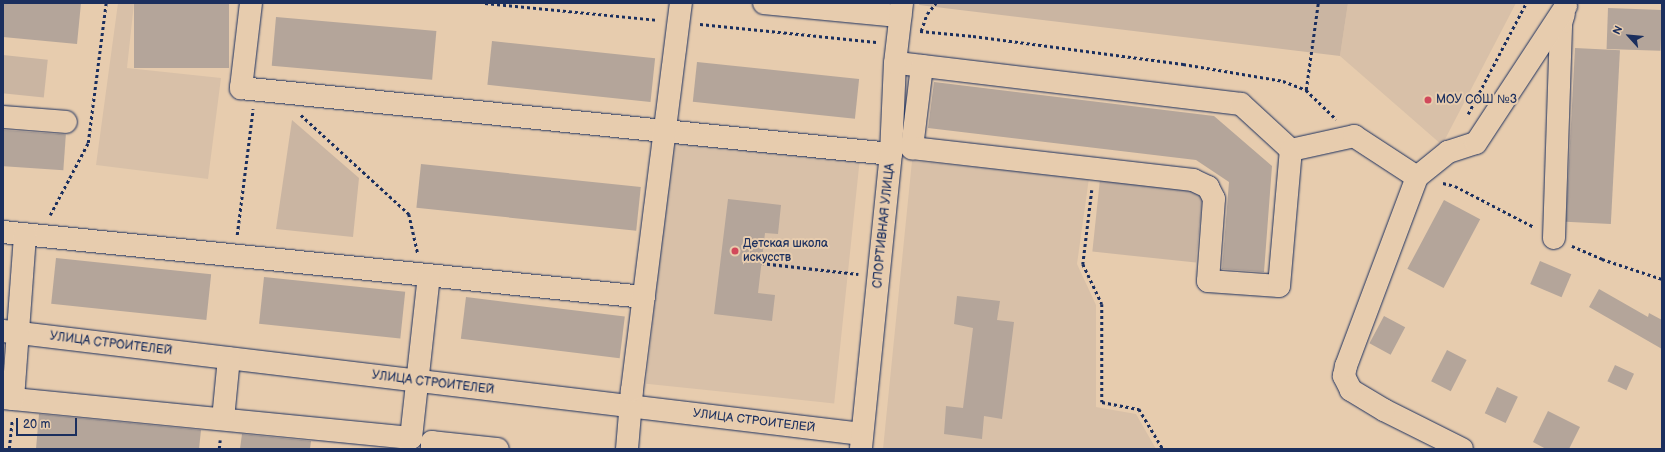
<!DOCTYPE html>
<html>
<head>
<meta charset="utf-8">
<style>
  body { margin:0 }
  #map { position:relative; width:1665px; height:452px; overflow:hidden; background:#e7ccae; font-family:"Balsamiq Sans",sans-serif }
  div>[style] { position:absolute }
  .built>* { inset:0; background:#d8c0a8; transform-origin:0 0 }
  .green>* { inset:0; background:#cab5a2; transform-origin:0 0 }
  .building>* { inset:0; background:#b4a59a; transform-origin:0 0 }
  .path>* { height:2.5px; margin-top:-1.25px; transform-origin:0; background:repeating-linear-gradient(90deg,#1b2f5e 0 3px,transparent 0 6px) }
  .roads { filter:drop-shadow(0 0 1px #1b2f5e) drop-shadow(0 0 1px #1b2f5e) }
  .minor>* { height:22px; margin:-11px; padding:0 11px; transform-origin:11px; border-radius:11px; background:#e7ccae }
  .dots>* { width:11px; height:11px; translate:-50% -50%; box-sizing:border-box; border:2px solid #e7ccae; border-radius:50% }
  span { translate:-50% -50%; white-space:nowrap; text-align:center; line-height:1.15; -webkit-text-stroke:4px #e7ccae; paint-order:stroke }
  .poi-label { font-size:12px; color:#1b2f5e }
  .left { translate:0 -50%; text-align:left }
  .street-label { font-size:12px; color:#1b2f5e }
  .frame { position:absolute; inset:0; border:4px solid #1b2f5e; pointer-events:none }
  .north { position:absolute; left:1609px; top:16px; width:40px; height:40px; -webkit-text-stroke:3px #e7ccae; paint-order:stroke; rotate:297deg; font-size:11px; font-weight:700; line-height:16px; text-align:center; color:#1b2f5e }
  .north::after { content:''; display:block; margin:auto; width:14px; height:18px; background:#1b2f5e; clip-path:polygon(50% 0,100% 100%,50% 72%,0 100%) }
  .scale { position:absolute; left:16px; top:418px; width:61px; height:18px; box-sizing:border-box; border:2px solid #1b2f5e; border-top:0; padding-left:5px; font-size:12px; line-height:14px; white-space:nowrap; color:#1b2f5e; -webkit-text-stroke:3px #e7ccae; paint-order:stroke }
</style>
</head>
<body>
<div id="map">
  <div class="built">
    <div style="clip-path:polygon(118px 3px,134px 3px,127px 68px,221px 78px,208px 179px,96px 165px)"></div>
    <div style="clip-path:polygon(1348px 3px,1516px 3px,1442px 145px,1340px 56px)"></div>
    <div style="left:672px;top:138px;width:189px;height:247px;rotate:6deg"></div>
    <div style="clip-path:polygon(912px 161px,1089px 178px,1077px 264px,1096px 305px,1096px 407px,1136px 414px,1156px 449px,883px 449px)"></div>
  </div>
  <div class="green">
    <div style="clip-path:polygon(920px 3px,1348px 3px,1340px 56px,919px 5px)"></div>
    <div style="left:3px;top:55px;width:45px;height:38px;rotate:6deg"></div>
    <div style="clip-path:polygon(292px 120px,359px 178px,353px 237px,276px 229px)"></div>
    <div style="left:1100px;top:179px;width:104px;height:73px;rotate:6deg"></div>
  </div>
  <div class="building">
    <div style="clip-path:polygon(3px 3px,81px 3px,77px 44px,3px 37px)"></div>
    <div style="left:134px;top:3px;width:95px;height:65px"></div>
    <div style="left:1608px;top:8px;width:54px;height:41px;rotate:2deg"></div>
    <div style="left:276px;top:17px;width:161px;height:49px;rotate:5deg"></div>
    <div style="left:492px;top:41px;width:164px;height:44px;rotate:6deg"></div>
    <div style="left:1575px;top:48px;width:45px;height:174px;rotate:3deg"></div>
    <div style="left:697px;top:62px;width:163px;height:40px;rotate:6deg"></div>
    <div style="clip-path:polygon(934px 82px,1214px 116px,1272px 166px,1264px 272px,1222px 269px,1229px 182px,1196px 160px,928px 128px)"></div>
    <div style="left:3px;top:130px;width:63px;height:36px;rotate:4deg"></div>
    <div style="left:421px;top:164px;width:221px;height:44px;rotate:6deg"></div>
    <div style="clip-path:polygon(728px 199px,781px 205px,778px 234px,765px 233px,758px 293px,775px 295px,772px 321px,714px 314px)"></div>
    <div style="left:1444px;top:200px;width:41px;height:78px;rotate:28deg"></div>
    <div style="left:56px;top:258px;width:156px;height:46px;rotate:6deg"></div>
    <div style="left:1540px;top:261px;width:34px;height:25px;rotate:23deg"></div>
    <div style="left:264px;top:277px;width:142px;height:47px;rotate:6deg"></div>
    <div style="clip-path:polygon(1599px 289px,1648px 317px,1649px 313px,1662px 320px,1662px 349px,1589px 307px)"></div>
    <div style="clip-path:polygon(957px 296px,1000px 301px,997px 320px,1014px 322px,1002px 419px,984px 416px,982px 439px,944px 434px,946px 406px,963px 408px,973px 328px,954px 324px)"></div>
    <div style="left:466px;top:297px;width:160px;height:42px;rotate:7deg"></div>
    <div style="left:1384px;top:316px;width:24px;height:31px;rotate:28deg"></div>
    <div style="left:1447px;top:350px;width:22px;height:35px;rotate:27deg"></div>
    <div style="left:1615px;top:365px;width:21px;height:18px;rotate:25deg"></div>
    <div style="left:1497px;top:387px;width:23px;height:29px;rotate:25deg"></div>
    <div style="clip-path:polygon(1548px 411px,1580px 427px,1569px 449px,1546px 449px,1533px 442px)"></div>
    <div style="clip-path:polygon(39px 414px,201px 430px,199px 449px,36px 449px)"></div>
    <div style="clip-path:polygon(242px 434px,311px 441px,310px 449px,240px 449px)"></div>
  </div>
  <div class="path">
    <div style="left:485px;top:3px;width:173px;rotate:5.6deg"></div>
    <div style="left:700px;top:24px;width:177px;rotate:5.8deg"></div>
    <div style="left:920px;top:31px;width:53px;rotate:5.4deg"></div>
    <div style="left:973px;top:36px;width:212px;rotate:7.6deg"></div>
    <div style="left:1183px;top:64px;width:101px;rotate:9.6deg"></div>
    <div style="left:1283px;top:81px;width:25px;rotate:21deg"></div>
    <div style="left:1306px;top:90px;width:42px;rotate:44deg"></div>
    <div style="left:921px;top:31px;width:18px;rotate:-71deg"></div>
    <div style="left:927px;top:14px;width:14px;rotate:-51deg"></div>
    <div style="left:1306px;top:90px;width:88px;rotate:-82.1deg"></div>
    <div style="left:1468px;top:114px;width:125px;rotate:-62.4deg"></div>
    <div style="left:301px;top:115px;width:147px;rotate:42.5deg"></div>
    <div style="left:409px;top:214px;width:41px;rotate:77.3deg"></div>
    <div style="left:1443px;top:183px;width:12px;rotate:14deg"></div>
    <div style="left:1455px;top:186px;width:89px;rotate:27.4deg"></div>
    <div style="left:1092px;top:190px;width:75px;rotate:96.9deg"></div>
    <div style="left:1083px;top:264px;width:44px;rotate:64.6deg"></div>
    <div style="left:1102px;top:304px;width:98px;rotate:90deg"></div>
    <div style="left:1102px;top:402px;width:38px;rotate:11deg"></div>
    <div style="left:1139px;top:409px;width:47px;rotate:59deg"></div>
    <div style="left:50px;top:215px;width:81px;rotate:-62.2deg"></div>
    <div style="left:88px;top:143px;width:141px;rotate:-82.7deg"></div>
    <div style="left:237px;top:235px;width:127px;rotate:-82.8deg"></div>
    <div style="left:1572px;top:246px;width:33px;rotate:23deg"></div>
    <div style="left:1602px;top:259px;width:63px;rotate:18.4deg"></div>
    <div style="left:761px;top:263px;width:98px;rotate:6.5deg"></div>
    <div style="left:9px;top:449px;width:29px;rotate:-84deg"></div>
    <div style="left:219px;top:449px;width:9px;rotate:-84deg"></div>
  </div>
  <div class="roads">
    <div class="minor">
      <div style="left:251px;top:3px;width:86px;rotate:96.7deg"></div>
      <div style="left:241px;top:88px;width:653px;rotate:5.8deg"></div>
      <div style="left:764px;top:3px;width:137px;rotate:5.5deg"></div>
      <div style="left:906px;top:64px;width:337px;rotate:6.8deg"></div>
      <div style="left:1241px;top:104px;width:68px;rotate:42.6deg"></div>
      <div style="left:922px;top:66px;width:83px;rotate:97deg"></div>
      <div style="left:912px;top:148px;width:283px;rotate:6.5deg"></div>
      <div style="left:1193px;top:180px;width:17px;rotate:25deg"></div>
      <div style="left:1208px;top:187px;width:13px;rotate:63deg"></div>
      <div style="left:1214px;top:199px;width:82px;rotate:94.2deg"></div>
      <div style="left:1208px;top:281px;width:71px;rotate:4deg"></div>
      <div style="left:1279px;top:286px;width:137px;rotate:-85deg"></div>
      <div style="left:3px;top:117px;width:63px;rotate:4.5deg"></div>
      <div style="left:1291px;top:150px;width:65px;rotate:-12.5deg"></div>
      <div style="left:1354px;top:136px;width:75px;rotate:33.1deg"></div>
      <div style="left:3px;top:232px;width:644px;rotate:5.79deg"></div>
      <div style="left:1554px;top:238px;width:215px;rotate:-88.1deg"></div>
      <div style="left:1561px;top:23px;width:9px;rotate:-72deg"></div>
      <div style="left:3px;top:331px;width:865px;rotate:6.84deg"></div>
      <div style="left:3px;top:398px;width:410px;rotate:5.6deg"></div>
      <div style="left:411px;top:438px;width:164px;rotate:-83.7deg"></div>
      <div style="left:13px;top:399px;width:165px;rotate:-85.8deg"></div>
      <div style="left:223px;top:419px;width:61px;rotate:-84.4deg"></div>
      <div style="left:861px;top:448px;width:296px;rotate:-84.2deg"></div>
      <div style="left:891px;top:154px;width:91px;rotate:-87.5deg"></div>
      <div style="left:895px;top:63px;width:60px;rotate:-83.3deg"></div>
      <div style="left:432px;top:449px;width:7px;rotate:-90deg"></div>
      <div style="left:432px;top:442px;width:66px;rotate:6.1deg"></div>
      <div style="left:627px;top:449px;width:59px;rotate:-85.2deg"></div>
      <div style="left:632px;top:390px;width:390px;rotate:-82.8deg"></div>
      <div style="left:1462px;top:449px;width:87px;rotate:-153.4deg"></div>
      <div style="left:1384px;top:410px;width:39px;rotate:-149deg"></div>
      <div style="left:1351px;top:390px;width:16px;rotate:-117deg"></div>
      <div style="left:1344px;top:376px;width:10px;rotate:-79deg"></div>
      <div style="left:1346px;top:366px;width:202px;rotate:-69.4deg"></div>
      <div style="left:1417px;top:177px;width:40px;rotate:-39deg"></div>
      <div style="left:1448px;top:152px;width:29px;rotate:-18deg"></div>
      <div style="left:1476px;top:143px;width:164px;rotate:-56.7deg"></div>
    </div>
  </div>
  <div class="dots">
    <div style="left:1428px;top:100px;background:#d1495b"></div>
    <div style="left:735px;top:251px;background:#d1495b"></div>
  </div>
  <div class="poi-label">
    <span class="left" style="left:1436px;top:100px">МОУ СОШ №3</span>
    <span class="left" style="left:743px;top:251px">Детская школа<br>искусств</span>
  </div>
  <div class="street-label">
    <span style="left:884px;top:226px;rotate:-84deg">СПОРТИВНАЯ УЛИЦА</span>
    <span style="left:111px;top:344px;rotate:7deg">УЛИЦА СТРОИТЕЛЕЙ</span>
    <span style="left:433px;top:383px;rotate:7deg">УЛИЦА СТРОИТЕЛЕЙ</span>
    <span style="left:754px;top:421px;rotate:7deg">УЛИЦА СТРОИТЕЛЕЙ</span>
  </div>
  <div class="frame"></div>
  <div class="north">N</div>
  <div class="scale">20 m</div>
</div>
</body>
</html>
